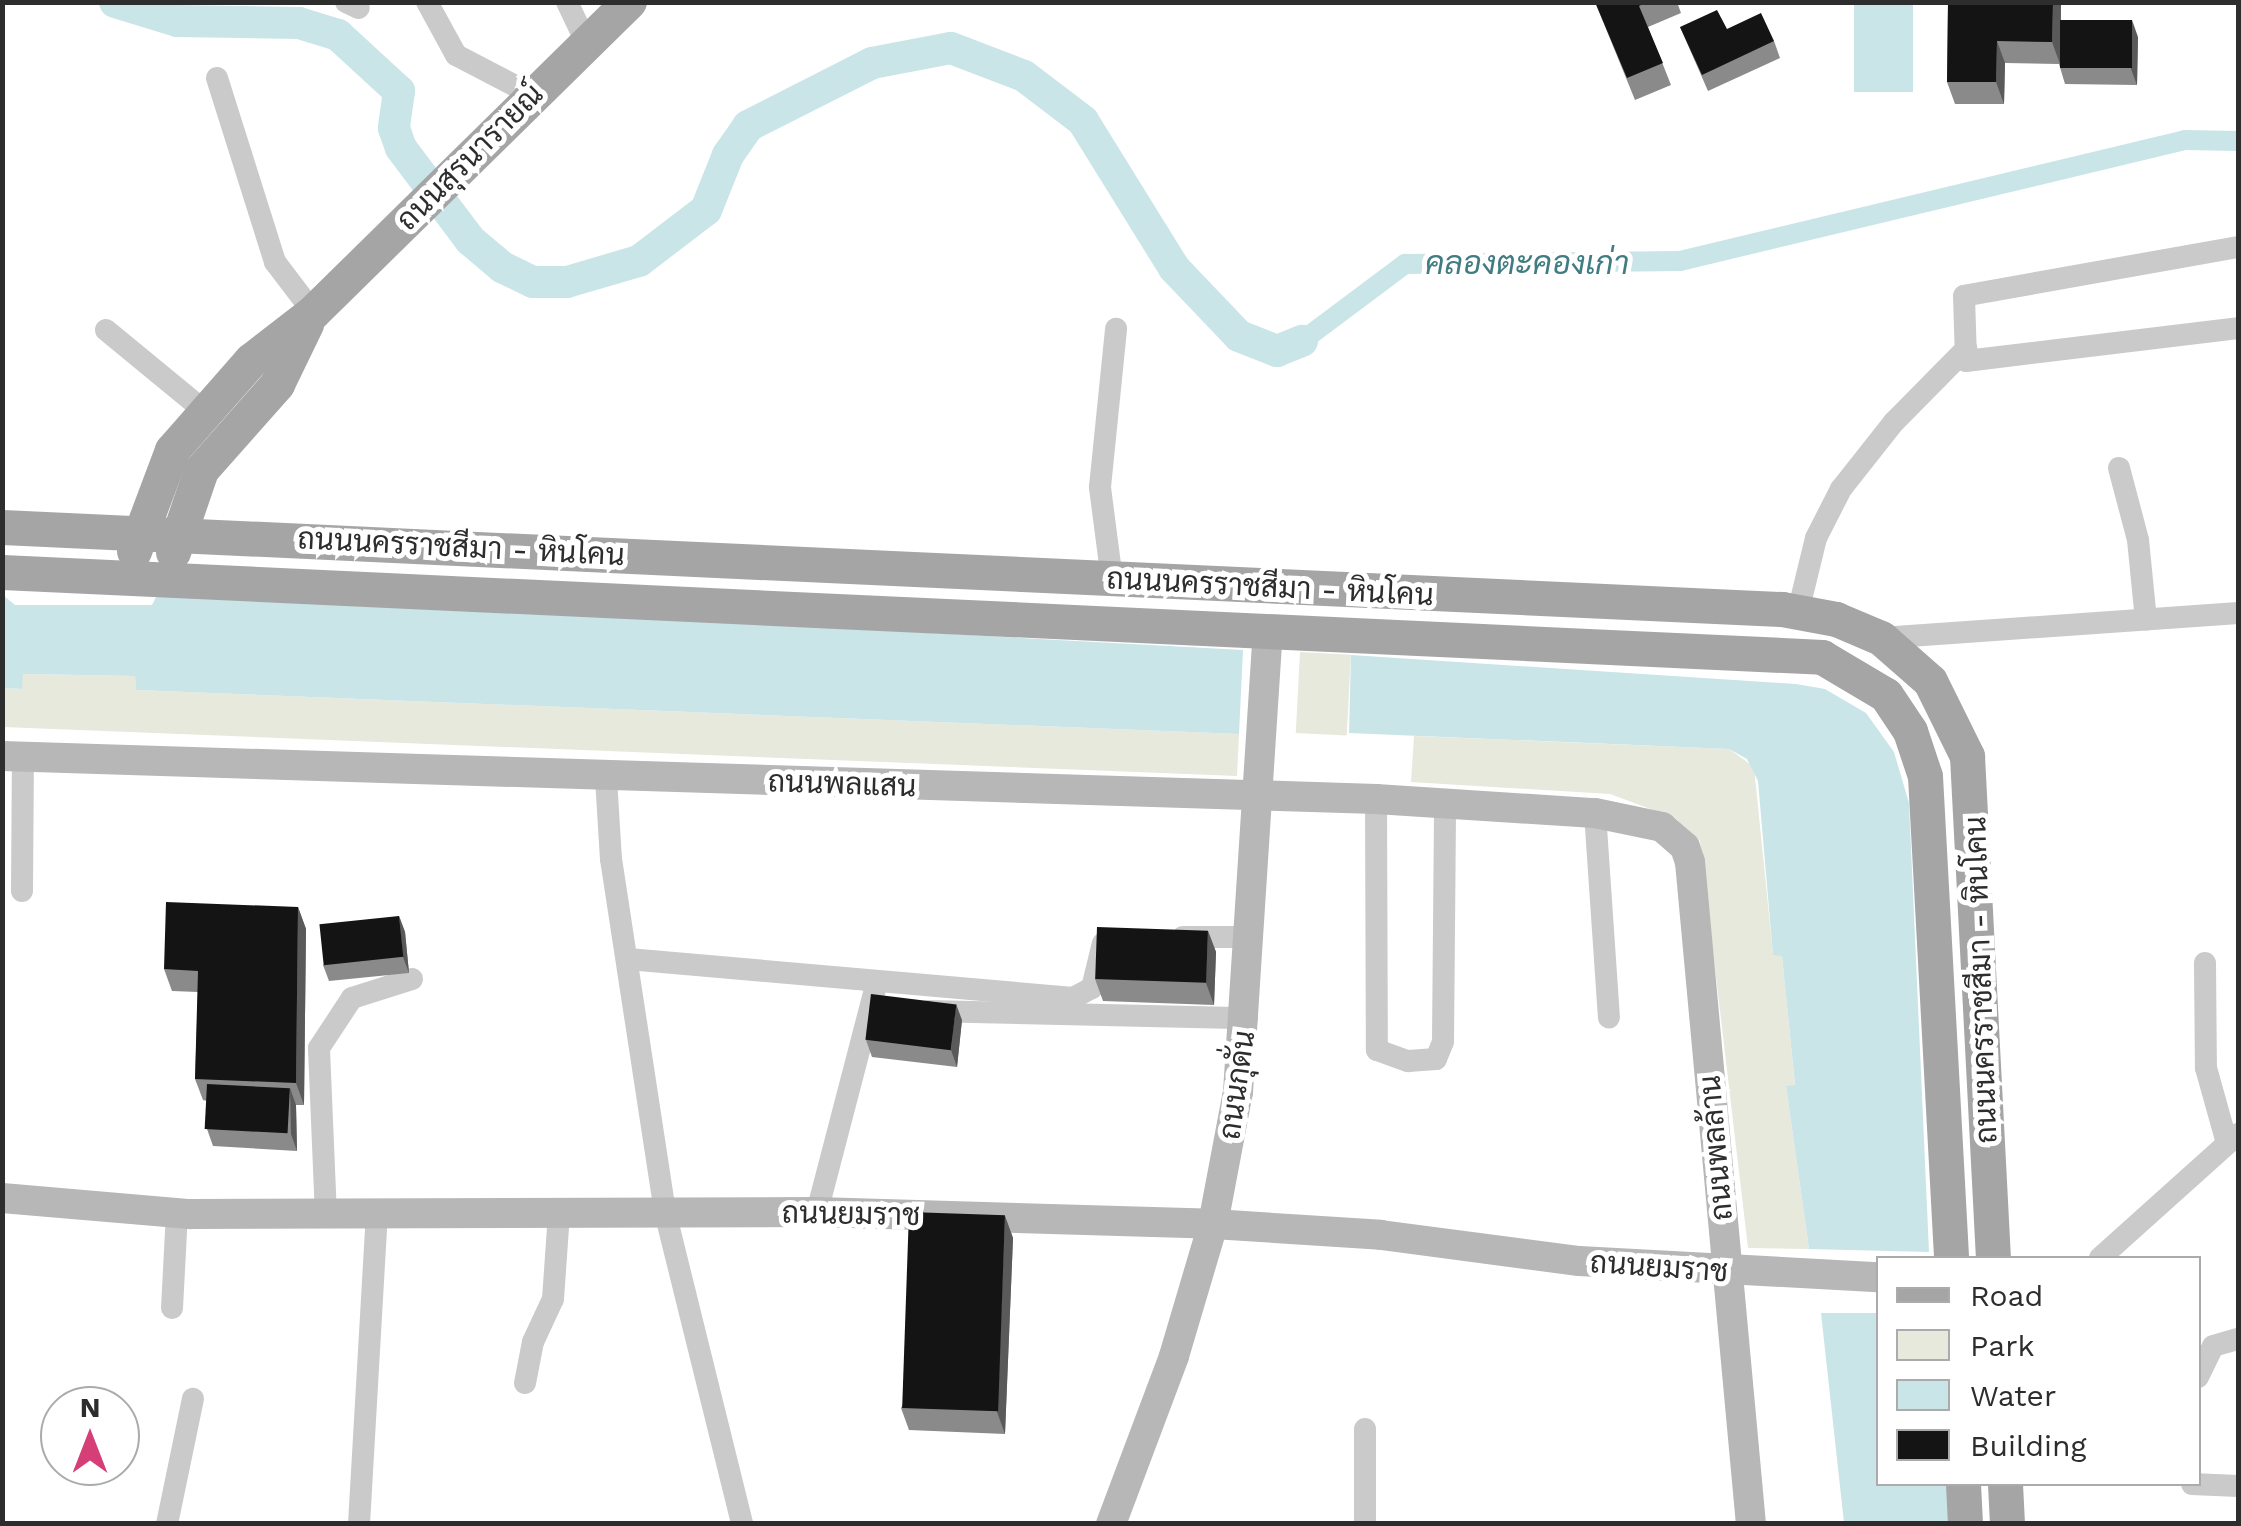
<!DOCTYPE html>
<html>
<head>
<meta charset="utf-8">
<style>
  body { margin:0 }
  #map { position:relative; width:2241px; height:1526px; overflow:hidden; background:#fff; font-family:"Work Sans",Sarabun,sans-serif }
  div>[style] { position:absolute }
  .green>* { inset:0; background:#e7e9dc; transform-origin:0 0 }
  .water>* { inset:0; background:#c9e5e8; transform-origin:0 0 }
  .canal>* { height:20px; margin:-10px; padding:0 10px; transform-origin:10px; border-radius:10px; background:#c9e5e8 }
  .river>* { height:32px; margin:-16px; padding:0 16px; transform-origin:16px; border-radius:16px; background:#c9e5e8 }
  .street>* { height:22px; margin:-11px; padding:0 11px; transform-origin:11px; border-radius:11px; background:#cacaca }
  .secondary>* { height:30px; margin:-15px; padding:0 15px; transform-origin:15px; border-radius:15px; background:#b7b7b7 }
  .primary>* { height:35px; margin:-17.5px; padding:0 17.5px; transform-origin:17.5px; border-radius:17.5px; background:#a5a5a5 }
  .wall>* { inset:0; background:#8a8a8a }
  .shaded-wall>* { inset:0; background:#5a5a5a }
  .building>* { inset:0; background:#141414; transform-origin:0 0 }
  span { translate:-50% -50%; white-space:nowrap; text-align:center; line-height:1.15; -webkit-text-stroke:10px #fff; paint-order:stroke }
  .street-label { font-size:30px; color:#2d2d2d }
  .water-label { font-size:32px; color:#407c82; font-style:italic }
  .frame { position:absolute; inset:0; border:5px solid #2d2d2d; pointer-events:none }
  .legend { position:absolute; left:1876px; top:1256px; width:325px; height:230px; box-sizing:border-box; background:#fff; border:2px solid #ababab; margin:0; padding:12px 18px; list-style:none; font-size:30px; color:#2d2d2d }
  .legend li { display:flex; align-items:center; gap:20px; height:50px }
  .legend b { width:50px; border:2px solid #ababab }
  .north { position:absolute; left:40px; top:1386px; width:100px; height:100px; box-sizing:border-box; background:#fff; border:2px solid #ababab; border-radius:50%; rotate:0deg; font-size:28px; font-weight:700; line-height:40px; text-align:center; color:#2d2d2d }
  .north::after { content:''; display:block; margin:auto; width:35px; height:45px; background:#d53e77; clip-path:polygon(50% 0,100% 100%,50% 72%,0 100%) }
</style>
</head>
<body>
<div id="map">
  <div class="green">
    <div style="left:1300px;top:652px;width:51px;height:81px;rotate:3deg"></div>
    <div style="clip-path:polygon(22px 674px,135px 676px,136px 690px,1239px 734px,1237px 776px,3px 727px,3px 688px,22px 689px)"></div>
    <div style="clip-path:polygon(1414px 736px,1729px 749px,1754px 767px,1773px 954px,1782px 955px,1795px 1086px,1786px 1086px,1809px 1249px,1748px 1248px,1700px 841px,1675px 818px,1610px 794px,1411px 782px)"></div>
  </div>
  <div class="water">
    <div style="left:1854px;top:3px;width:59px;height:89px"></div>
    <div style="clip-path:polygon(159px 591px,1243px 650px,1239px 734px,136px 690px,135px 676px,23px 674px,22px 689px,3px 688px,3px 595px,15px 605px,152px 605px)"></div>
    <div style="clip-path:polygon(1351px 655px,1796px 684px,1825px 689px,1866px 713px,1894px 752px,1909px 803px,1929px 1252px,1809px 1249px,1786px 1086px,1795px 1085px,1782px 956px,1773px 955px,1758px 781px,1747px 759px,1729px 749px,1349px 733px)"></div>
    <div style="clip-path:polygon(1821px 1313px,1878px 1313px,1878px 1484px,1947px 1484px,1949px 1523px,1844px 1523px)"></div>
  </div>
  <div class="canal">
    <div style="left:1302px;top:341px;width:129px;rotate:-36.8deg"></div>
    <div style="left:1405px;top:264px;width:275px;rotate:-0.6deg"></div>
    <div style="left:1680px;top:261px;width:519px;rotate:-13.47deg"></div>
    <div style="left:2185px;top:140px;width:53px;rotate:1.1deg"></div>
  </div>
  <div class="river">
    <div style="left:115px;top:2px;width:65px;rotate:17deg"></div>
    <div style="left:177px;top:21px;width:122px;rotate:0.9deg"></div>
    <div style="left:299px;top:23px;width:41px;rotate:17.1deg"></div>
    <div style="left:338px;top:35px;width:83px;rotate:42.6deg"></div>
    <div style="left:399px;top:91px;width:37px;rotate:98deg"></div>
    <div style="left:394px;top:128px;width:21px;rotate:71deg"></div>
    <div style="left:401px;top:148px;width:115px;rotate:53.1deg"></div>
    <div style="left:470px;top:240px;width:42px;rotate:40.2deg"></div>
    <div style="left:502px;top:267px;width:34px;rotate:26deg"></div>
    <div style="left:533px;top:282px;width:34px"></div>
    <div style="left:567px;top:282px;width:75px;rotate:-16.3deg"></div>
    <div style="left:639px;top:261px;width:84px;rotate:-37.3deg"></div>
    <div style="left:706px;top:210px;width:59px;rotate:-68.2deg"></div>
    <div style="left:728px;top:155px;width:35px;rotate:-55deg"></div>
    <div style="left:748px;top:126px;width:139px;rotate:-26.9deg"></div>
    <div style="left:872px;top:63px;width:80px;rotate:-10.8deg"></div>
    <div style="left:951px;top:48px;width:78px;rotate:21deg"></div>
    <div style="left:1024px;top:76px;width:74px;rotate:37.3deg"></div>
    <div style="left:1083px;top:121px;width:173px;rotate:58.2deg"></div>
    <div style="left:1174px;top:268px;width:94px;rotate:46.3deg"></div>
    <div style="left:1239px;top:336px;width:41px;rotate:21.5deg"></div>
    <div style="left:1277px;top:351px;width:27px;rotate:-22deg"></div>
  </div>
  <div class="street">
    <div style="left:346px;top:2px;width:14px;rotate:25deg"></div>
    <div style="left:427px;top:2px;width:60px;rotate:61.3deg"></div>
    <div style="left:456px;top:55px;width:87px;rotate:27.5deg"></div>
    <div style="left:567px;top:2px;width:44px;rotate:64.6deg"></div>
    <div style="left:217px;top:78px;width:193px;rotate:72.5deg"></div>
    <div style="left:275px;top:262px;width:63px;rotate:52.8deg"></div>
    <div style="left:2238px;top:247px;width:278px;rotate:169.9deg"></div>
    <div style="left:1964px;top:296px;width:65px;rotate:88.2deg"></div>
    <div style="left:1966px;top:361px;width:274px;rotate:-6.9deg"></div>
    <div style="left:106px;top:330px;width:129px;rotate:39.4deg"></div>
    <div style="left:2119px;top:468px;width:74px;rotate:75.2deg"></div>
    <div style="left:2138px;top:540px;width:80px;rotate:84.3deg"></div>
    <div style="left:1112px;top:580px;width:94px;rotate:-97.4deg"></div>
    <div style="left:1100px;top:487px;width:159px;rotate:-84.2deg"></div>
    <div style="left:1798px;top:612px;width:76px;rotate:-76.3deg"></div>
    <div style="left:1816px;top:538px;width:55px;rotate:-63deg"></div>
    <div style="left:1841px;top:489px;width:85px;rotate:-51.7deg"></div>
    <div style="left:1894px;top:422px;width:103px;rotate:-45.4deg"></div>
    <div style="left:1881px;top:638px;width:358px;rotate:-4deg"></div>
    <div style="left:606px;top:778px;width:81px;rotate:86.5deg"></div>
    <div style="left:611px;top:859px;width:357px;rotate:81.3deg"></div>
    <div style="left:665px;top:1212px;width:321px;rotate:76.1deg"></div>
    <div style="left:1376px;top:799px;width:251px;rotate:89.8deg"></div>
    <div style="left:1377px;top:1050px;width:33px;rotate:20deg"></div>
    <div style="left:1408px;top:1061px;width:28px;rotate:-4deg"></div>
    <div style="left:1436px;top:1059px;width:18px;rotate:-68deg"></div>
    <div style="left:1443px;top:1042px;width:239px;rotate:-89.5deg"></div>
    <div style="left:1595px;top:813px;width:205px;rotate:86.1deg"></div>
    <div style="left:22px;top:891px;width:134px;rotate:-89.6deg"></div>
    <div style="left:1183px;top:937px;width:67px"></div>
    <div style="left:628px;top:959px;width:447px;rotate:5deg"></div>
    <div style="left:1073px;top:998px;width:21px;rotate:-28deg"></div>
    <div style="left:1092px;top:988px;width:46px;rotate:-76.3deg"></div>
    <div style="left:2205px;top:963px;width:105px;rotate:89.5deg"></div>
    <div style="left:2206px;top:1068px;width:78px;rotate:74.4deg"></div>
    <div style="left:928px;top:1011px;width:319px;rotate:1.3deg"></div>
    <div style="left:817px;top:1212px;width:235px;rotate:-75.4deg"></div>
    <div style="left:326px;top:1216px;width:168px;rotate:-92.4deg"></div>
    <div style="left:319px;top:1048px;width:60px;rotate:-56.6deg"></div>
    <div style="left:352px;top:998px;width:63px;rotate:-17.6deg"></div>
    <div style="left:2100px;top:1258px;width:186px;rotate:-41.9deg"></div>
    <div style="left:172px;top:1308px;width:94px;rotate:-87deg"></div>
    <div style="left:2198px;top:1377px;width:34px;rotate:-64deg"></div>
    <div style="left:2213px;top:1346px;width:26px;rotate:-16deg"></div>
    <div style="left:525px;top:1383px;width:42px;rotate:-79deg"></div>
    <div style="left:533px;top:1342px;width:47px;rotate:-65.1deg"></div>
    <div style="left:553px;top:1299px;width:85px;rotate:-86deg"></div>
    <div style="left:1365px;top:1429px;width:95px;rotate:90deg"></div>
    <div style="left:2192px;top:1484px;width:46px;rotate:2.5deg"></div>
    <div style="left:167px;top:1524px;width:128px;rotate:-78.3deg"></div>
    <div style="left:359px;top:1524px;width:309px;rotate:-86.7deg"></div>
  </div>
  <div class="secondary">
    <div style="left:2px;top:756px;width:1375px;rotate:1.79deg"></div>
    <div style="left:1376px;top:799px;width:219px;rotate:3.7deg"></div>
    <div style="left:1595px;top:813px;width:68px;rotate:11.8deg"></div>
    <div style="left:1662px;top:827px;width:30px;rotate:41deg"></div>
    <div style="left:1685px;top:847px;width:16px;rotate:72deg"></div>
    <div style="left:1690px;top:862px;width:665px;rotate:84.74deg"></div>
    <div style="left:2px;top:1198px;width:189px;rotate:4.9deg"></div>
    <div style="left:190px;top:1214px;width:627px;rotate:-0.18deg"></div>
    <div style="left:817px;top:1212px;width:396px;rotate:1.7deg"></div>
    <div style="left:1213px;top:1224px;width:168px;rotate:3.7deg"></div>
    <div style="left:1381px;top:1235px;width:200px;rotate:7.5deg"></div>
    <div style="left:1579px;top:1261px;width:299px;rotate:3.1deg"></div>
    <div style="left:1111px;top:1524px;width:179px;rotate:-69.4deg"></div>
    <div style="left:1174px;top:1356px;width:138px;rotate:-73.5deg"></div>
    <div style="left:1213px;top:1224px;width:134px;rotate:-79.3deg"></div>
    <div style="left:1238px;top:1092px;width:463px;rotate:-86.3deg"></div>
  </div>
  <div class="primary">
    <div style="left:2px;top:527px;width:1782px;rotate:2.64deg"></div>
    <div style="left:1782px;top:609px;width:55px;rotate:10.5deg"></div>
    <div style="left:1836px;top:619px;width:49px;rotate:22.9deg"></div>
    <div style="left:1881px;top:638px;width:65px;rotate:41.3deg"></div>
    <div style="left:1930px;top:681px;width:84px;rotate:63.7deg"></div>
    <div style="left:1967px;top:756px;width:503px;rotate:87.04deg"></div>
    <div style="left:134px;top:551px;width:108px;rotate:-69.4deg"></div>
    <div style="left:172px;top:450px;width:120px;rotate:-48.7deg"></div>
    <div style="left:251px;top:360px;width:78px;rotate:-37.7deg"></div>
    <div style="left:313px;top:312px;width:443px;rotate:-44.5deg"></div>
    <div style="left:173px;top:552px;width:87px;rotate:-71.1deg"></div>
    <div style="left:201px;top:470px;width:115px;rotate:-48.5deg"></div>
    <div style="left:277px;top:384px;width:67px;rotate:-64.2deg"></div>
    <div style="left:2px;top:572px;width:1822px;rotate:2.67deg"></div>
    <div style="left:1822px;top:657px;width:74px;rotate:30.7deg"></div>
    <div style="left:1886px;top:695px;width:43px;rotate:56.3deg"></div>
    <div style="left:1910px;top:731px;width:47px;rotate:71.6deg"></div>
    <div style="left:1925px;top:776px;width:483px;rotate:86.9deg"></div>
    <div style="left:1963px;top:1484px;width:40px;rotate:87.1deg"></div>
    <div style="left:2005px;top:1484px;width:40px;rotate:87.1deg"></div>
  </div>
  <div class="wall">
    <div style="clip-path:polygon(1595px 2px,1677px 2px,1681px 13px,1648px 27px,1671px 85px,1635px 100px)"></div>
    <div style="clip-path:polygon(1948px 2px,2061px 2px,2061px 20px,2138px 37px,2137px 85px,2065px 84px,2059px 64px,2005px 63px,2004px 104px,1955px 104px,1947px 82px)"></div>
    <div style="clip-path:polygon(1680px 27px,1727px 29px,1774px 41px,1780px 58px,1708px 91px)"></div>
    <div style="clip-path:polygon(298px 907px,306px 929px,304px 1105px,296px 1105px,297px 1151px,213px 1146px,207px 1129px,207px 1101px,203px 1100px,195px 1079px,198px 992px,172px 991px,164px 969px)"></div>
    <div style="clip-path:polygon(399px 916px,405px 932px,409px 973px,329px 981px,323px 965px)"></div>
    <div style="clip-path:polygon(1208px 931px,1216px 952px,1214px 1005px,1103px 1001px,1095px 979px)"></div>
    <div style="clip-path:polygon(962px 1020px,957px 1067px,872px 1057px,866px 1040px)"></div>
    <div style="clip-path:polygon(1005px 1216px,1013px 1238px,1005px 1434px,909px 1430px,901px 1408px)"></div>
  </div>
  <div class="shaded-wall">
    <div style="clip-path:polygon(2053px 2px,2061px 2px,2060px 64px,2052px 42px)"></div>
    <div style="clip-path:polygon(2132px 20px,2138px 37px,2137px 85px,2131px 69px)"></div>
    <div style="clip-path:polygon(1997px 41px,2005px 63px,2004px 104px,1996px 82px)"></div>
    <div style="clip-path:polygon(298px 907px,306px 929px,304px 1105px,296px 1083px)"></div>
    <div style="clip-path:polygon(399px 916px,405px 932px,409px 973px,403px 957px)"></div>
    <div style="clip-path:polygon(1208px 931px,1216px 952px,1214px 1005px,1206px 983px)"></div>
    <div style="clip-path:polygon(956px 1004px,962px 1020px,957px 1067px,951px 1050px)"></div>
    <div style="clip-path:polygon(290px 1088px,296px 1105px,297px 1151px,291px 1134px)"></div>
    <div style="clip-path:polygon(1005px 1216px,1013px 1238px,1005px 1434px,997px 1412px)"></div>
  </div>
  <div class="building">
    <div style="clip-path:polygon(1595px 2px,1647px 2px,1639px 6px,1663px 63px,1627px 78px)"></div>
    <div style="clip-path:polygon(1948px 2px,2053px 2px,2052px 42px,1997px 41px,1996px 82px,1947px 82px)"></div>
    <div style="clip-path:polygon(1717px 10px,1727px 29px,1761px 13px,1774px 41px,1702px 75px,1680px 27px)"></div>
    <div style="left:2060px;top:20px;width:72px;height:48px"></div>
    <div style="clip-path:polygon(166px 902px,298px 907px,296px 1083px,195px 1079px,198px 971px,164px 969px)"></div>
    <div style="left:399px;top:916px;width:41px;height:80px;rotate:84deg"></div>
    <div style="left:1097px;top:927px;width:111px;height:52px;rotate:2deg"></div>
    <div style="left:871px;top:994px;width:86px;height:46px;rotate:7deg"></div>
    <div style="left:207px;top:1084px;width:83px;height:45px;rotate:3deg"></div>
    <div style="left:909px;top:1212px;width:96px;height:196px;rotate:2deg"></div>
  </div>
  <div class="street-label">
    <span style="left:470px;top:157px;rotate:-45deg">ถนนสุรนารายณ์</span>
    <span style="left:461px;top:547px;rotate:3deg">ถนนนครราชสีมา - หินโคน</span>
    <span style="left:1270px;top:587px;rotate:3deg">ถนนนครราชสีมา - หินโคน</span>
    <span style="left:842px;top:784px;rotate:2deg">ถนนพลแสน</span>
    <span style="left:1981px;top:980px;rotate:-92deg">ถนนนครราชสีมา - หินโคน</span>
    <span style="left:1237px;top:1085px;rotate:-82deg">ถนนกุดั่น</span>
    <span style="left:1716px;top:1148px;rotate:-95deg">ถนนพลล้าน</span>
    <span style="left:851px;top:1214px;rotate:1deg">ถนนยมราช</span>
    <span style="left:1659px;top:1267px;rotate:4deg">ถนนยมราช</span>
  </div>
  <div class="water-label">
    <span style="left:1527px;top:263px">คลองตะคองเก่า</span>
  </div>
  <div class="frame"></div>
  <ul class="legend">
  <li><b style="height:12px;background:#a5a5a5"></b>Road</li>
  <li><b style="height:28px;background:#e7e9dc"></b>Park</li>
  <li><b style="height:28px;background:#c9e5e8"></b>Water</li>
  <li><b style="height:28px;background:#141414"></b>Building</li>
  </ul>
  <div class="north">N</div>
</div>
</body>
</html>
